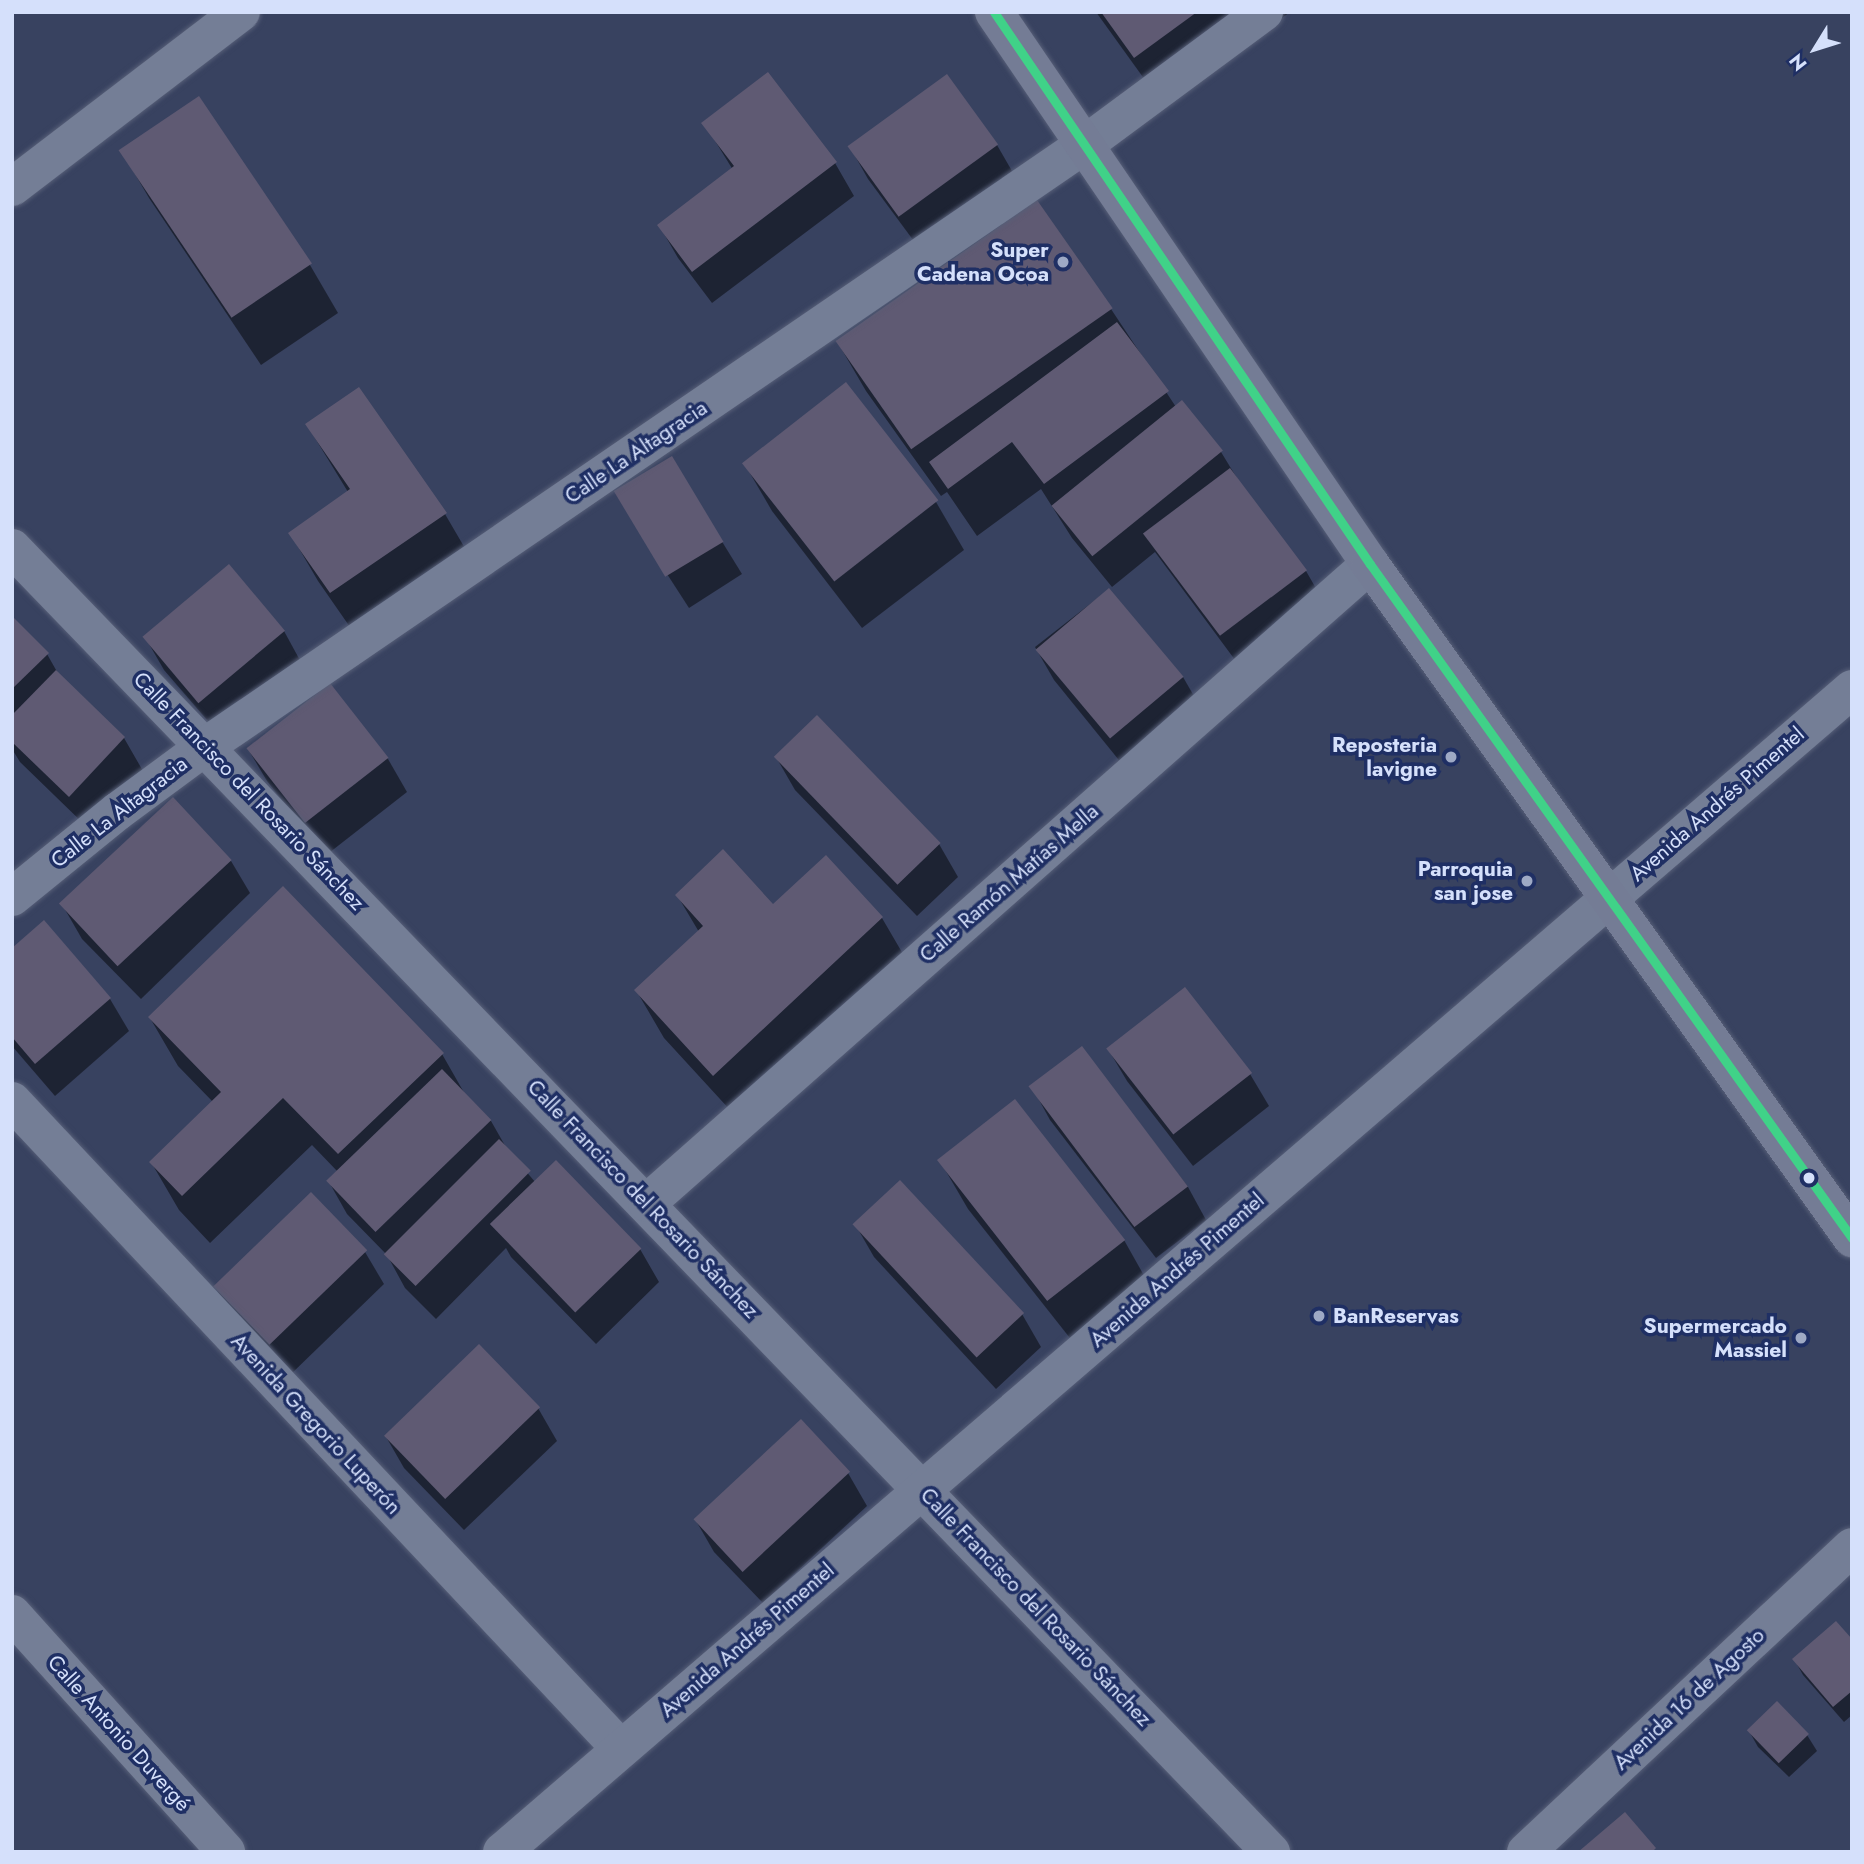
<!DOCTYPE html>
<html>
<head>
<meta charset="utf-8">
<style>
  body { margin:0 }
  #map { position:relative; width:1864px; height:1864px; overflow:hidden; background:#384260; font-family:Jost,sans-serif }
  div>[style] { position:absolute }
  .shadow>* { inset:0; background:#0007 }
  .building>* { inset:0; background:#5f5a73; transform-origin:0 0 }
  .roads { filter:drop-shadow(0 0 2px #565e77) drop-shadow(0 0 2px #565e77) }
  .minor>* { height:38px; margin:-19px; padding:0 19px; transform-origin:19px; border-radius:19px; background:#747e96 }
  .major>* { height:38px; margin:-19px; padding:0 19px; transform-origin:19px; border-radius:19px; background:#747c95 }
  .bus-1>* { height:9px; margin:-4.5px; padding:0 4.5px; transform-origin:4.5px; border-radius:4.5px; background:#40d288 }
  .dots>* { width:19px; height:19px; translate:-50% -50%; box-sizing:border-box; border:4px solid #1f2f64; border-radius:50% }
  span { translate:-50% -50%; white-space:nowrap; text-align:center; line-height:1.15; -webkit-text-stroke:7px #1f2f64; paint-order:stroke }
  .poi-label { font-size:21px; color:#d5e0fb; font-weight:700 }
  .right { translate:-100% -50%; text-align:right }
  .left { translate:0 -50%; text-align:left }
  .street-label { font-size:21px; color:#d5e0fb }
  .frame { position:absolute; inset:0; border:14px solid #d5e0fb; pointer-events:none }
  .north { position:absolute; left:1780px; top:14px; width:70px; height:70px; -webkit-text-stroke:5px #1f2f64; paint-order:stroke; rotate:232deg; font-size:19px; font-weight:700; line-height:28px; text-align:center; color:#d5e0fb }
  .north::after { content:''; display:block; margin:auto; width:24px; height:32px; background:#d5e0fb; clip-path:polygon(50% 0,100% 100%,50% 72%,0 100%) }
</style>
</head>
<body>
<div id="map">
  <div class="shadow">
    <div style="clip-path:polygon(1096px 12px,1290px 12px,1163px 105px)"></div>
    <div style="clip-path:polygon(767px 75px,835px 163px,854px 196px,712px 303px,678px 258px,659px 225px,733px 170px,704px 123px)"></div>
    <div style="clip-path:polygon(947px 76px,997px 145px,1016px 178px,919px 248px,868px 179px,850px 147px)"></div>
    <div style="clip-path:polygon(198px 98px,310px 265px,338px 313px,261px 365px,149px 198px,121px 150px)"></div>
    <div style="clip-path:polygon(1111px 309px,1176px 407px,1182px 403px,1221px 452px,1240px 483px,1306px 571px,1325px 604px,1241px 668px,1155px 552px,1112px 587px,1072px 538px,1041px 489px,977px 536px,947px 492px,941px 496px,866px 391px,838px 343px)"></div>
    <div style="clip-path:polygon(307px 425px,445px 514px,473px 562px,359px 640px,318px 581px,290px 533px,348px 492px)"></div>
    <div style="clip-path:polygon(671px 459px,742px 574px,689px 608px,636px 526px)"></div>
    <div style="clip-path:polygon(744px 463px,936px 502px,964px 550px,862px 628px,772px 511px)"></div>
    <div style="clip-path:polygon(1108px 590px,1183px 677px,1202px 710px,1131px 775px,1054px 680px,1035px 647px)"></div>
    <div style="clip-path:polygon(12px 619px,47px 654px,60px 677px,124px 738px,143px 771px,88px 828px,20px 762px,12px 749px)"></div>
    <div style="clip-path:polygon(284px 631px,302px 664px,219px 734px,164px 670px,145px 637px)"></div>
    <div style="clip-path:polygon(330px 685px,388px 759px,407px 792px,325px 856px,267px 781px,248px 749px)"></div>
    <div style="clip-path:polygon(776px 757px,939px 844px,958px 877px,917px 916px,795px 790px)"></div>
    <div style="clip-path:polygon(826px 858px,882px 918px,910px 966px,742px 1123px,664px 1038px,636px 990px,699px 932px,677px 895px,773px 906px)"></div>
    <div style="clip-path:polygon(231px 861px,250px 893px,141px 999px,82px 939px,63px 906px)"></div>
    <div style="clip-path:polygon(12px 950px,110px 999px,129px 1031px,55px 1096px,12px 1046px)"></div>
    <div style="clip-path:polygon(150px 1018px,442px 1054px,466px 1096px,491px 1121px,507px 1149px,536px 1183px,640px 1249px,659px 1282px,596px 1344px,511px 1257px,506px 1248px,436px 1319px,405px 1288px,387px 1255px,347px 1214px,329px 1182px,338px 1172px,312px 1145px,210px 1243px,179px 1210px,151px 1162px,213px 1102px,178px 1066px)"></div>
    <div style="clip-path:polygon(1082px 1048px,1188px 1187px,1206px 1220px,1156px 1258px,1050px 1120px,1032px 1087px)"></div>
    <div style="clip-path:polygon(1108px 1049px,1250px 1074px,1269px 1106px,1193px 1166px,1127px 1081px)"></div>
    <div style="clip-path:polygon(940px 1161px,1124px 1240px,1151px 1288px,1077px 1347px,968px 1209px)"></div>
    <div style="clip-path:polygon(855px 1224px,1022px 1314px,1041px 1347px,996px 1389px,874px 1257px)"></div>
    <div style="clip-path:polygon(365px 1252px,384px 1284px,289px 1376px,234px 1319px,215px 1287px)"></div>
    <div style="clip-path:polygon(538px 1408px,557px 1441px,464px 1530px,404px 1468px,385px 1435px)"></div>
    <div style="clip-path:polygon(848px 1473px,867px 1506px,763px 1603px,714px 1552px,695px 1519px)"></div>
    <div style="clip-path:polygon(1852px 1642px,1852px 1715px,1844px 1722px,1803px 1675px,1794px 1659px)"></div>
    <div style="clip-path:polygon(1749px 1731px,1807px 1735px,1817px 1751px,1789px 1777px,1758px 1747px)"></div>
  </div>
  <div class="building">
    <div style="clip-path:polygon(1101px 12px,1197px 12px,1134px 58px)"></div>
    <div style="clip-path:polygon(768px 72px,837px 162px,692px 272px,657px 225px,734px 166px,701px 123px)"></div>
    <div style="left:947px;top:74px;width:87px;height:123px;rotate:54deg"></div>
    <div style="left:199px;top:96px;width:202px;height:97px;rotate:56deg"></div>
    <div style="left:1037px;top:200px;width:132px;height:246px;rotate:55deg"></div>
    <div style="clip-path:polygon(1117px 322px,1169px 391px,1044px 484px,1012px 442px,948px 489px,929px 462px)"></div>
    <div style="left:846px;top:382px;width:150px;height:132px;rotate:52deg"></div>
    <div style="clip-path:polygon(359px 387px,447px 513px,330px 593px,288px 533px,350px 489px,305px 424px)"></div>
    <div style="left:1182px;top:400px;width:65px;height:168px;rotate:51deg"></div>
    <div style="left:672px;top:456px;width:100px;height:68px;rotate:59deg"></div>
    <div style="left:1230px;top:468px;width:128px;height:109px;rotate:53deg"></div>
    <div style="left:229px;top:564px;width:87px;height:113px;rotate:50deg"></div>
    <div style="left:1109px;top:588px;width:116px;height:96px;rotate:50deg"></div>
    <div style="clip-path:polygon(12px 616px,49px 653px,12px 689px)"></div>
    <div style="clip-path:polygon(56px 670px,125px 737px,69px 797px,12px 742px,12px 715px)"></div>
    <div style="left:330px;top:683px;width:95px;height:106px;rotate:52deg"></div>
    <div style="left:817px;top:715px;width:178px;height:60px;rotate:46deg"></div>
    <div style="left:173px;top:797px;width:86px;height:156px;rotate:47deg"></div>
    <div style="clip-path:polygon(723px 849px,773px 904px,826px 855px,883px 917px,713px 1076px,634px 990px,703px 926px,675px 895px)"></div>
    <div style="clip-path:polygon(283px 886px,444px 1053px,338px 1154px,283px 1098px,182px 1196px,149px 1162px,221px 1092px,148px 1017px)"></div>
    <div style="clip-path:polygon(44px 920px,111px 998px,35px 1064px,12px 1037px,12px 948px)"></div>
    <div style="left:1185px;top:987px;width:109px;height:100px;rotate:52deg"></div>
    <div style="left:1082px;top:1046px;width:176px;height:67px;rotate:53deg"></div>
    <div style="left:442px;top:1069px;width:71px;height:161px;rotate:46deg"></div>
    <div style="left:1015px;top:1099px;width:179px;height:99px;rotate:52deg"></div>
    <div style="left:499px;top:1139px;width:45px;height:163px;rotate:45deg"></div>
    <div style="left:556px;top:1160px;width:123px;height:92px;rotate:46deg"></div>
    <div style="left:900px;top:1180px;width:182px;height:65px;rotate:47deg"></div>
    <div style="left:311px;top:1192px;width:81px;height:136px;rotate:46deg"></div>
    <div style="left:479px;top:1344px;width:88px;height:132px;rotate:46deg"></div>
    <div style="left:801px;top:1419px;width:72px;height:147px;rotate:47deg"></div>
    <div style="clip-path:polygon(1836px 1621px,1852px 1639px,1852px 1691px,1833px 1707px,1792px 1659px)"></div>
    <div style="left:1777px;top:1701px;width:46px;height:42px;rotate:46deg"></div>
    <div style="clip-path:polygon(1625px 1812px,1656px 1848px,1652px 1852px,1578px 1852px)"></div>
  </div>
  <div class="roads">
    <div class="minor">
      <div style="left:12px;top:187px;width:288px;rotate:-37.4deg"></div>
      <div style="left:12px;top:548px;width:1813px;rotate:46.01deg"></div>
      <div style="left:12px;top:897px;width:136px;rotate:-39.1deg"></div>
      <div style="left:118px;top:811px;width:109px;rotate:-36.5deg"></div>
      <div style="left:206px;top:746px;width:1064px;rotate:-34.39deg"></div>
      <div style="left:1084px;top:145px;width:224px;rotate:-36.5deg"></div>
      <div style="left:12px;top:1101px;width:888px;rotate:46.78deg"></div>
      <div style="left:647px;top:1203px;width:965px;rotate:-41.47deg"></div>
      <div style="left:12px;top:1614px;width:320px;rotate:48deg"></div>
      <div style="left:502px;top:1852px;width:1782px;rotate:-40.74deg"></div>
      <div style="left:1526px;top:1852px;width:446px;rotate:-43.1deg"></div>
    </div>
    <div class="major">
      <div style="left:994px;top:12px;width:668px;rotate:55.74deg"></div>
      <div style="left:1370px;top:564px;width:829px;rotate:54.43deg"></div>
    </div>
  </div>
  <div class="bus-1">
    <div style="left:994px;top:12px;width:668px;rotate:55.74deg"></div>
    <div style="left:1370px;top:564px;width:829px;rotate:54.43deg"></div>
  </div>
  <div class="dots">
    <div style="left:1063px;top:262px;background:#9ea9c5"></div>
    <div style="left:1451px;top:757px;background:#9ea9c5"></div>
    <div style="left:1527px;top:881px;background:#9ea9c5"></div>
    <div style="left:1809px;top:1178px;background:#d5e0fb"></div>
    <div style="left:1319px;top:1316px;background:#9ea9c5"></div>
    <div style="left:1801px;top:1338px;background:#9ea9c5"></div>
  </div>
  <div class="poi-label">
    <span class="right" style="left:1049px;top:262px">Super<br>Cadena Ocoa</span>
    <span class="right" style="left:1437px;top:757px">Reposteria<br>lavigne</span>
    <span class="right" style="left:1513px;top:881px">Parroquia<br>san jose</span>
    <span class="left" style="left:1333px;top:1316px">BanReservas</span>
    <span class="right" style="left:1787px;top:1338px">Supermercado<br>Massiel</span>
  </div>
  <div class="street-label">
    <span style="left:636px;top:452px;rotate:-34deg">Calle La Altagracia</span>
    <span style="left:249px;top:791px;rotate:46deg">Calle Francisco del Rosario Sánchez</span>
    <span style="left:1717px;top:804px;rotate:-41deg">Avenida Andrés Pimentel</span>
    <span style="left:119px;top:812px;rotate:-38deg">Calle La Altagracia</span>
    <span style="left:1009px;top:883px;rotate:-41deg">Calle Ramón Matías Mella</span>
    <span style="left:643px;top:1199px;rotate:46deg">Calle Francisco del Rosario Sánchez</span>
    <span style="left:1177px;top:1270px;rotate:-41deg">Avenida Andrés Pimentel</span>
    <span style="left:316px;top:1424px;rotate:47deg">Avenida Gregorio Luperón</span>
    <span style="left:1036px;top:1607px;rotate:46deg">Calle Francisco del Rosario Sánchez</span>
    <span style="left:747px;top:1640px;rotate:-41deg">Avenida Andrés Pimentel</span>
    <span style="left:1689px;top:1699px;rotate:-43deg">Avenida 16 de Agosto</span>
    <span style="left:119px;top:1733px;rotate:48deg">Calle Antonio Duvergé</span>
  </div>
  <div class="frame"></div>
  <div class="north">N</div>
</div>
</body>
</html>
